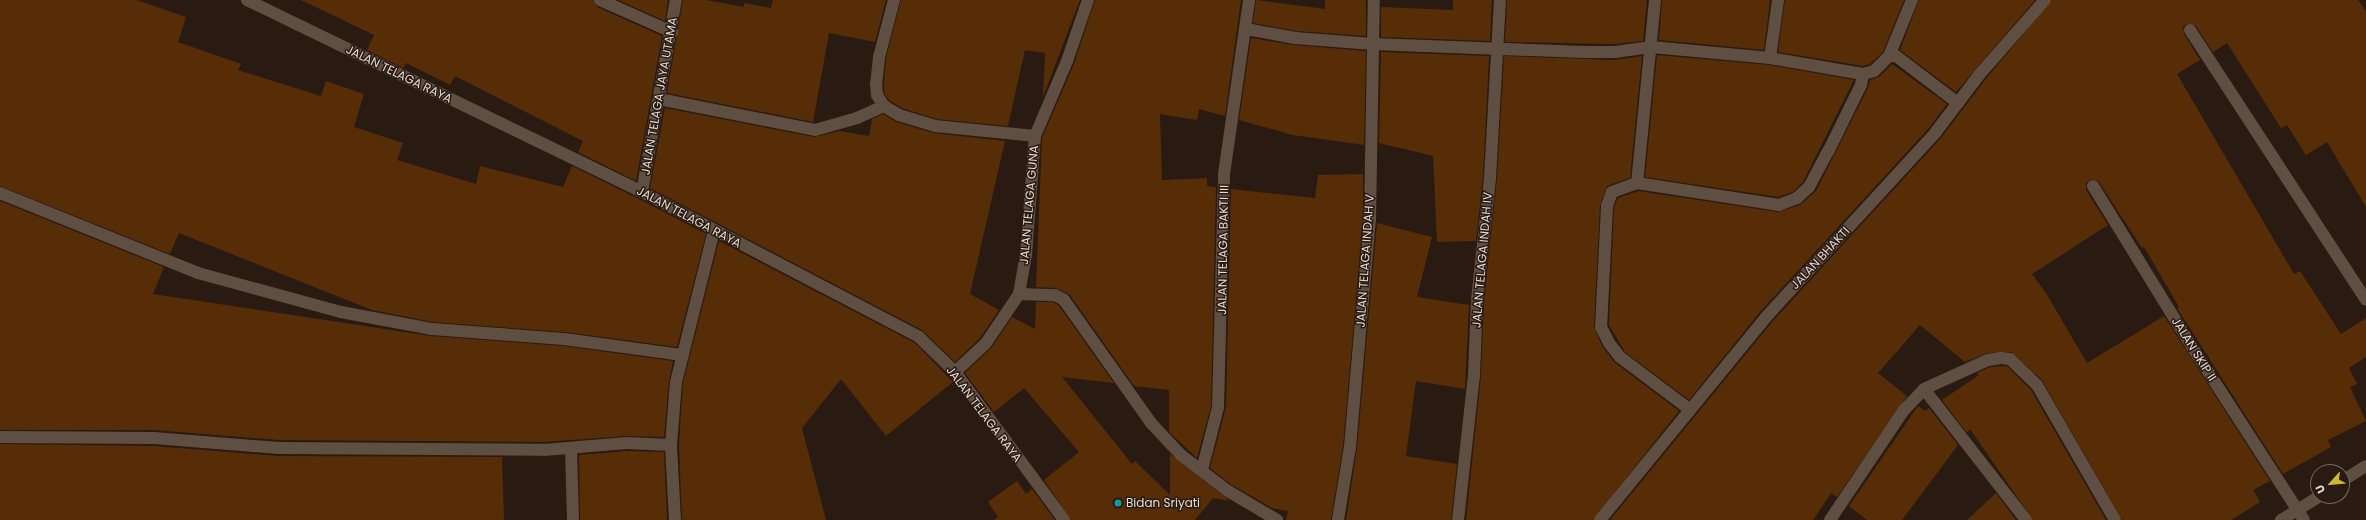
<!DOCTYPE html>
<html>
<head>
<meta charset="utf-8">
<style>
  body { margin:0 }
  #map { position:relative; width:2366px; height:520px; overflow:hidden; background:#291b11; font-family:Poppins,sans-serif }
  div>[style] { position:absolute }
  .building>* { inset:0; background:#572d07 }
  .minor>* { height:12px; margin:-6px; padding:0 6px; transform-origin:6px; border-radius:6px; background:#5f4f43 }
  .dots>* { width:11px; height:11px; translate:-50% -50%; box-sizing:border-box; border:2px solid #291b11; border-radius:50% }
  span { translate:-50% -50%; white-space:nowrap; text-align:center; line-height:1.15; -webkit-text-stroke:3px #291b11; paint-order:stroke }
  .street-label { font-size:12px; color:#e5dbd4 }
  .poi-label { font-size:12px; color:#e5dbd4 }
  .left { translate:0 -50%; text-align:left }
  .north { position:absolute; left:2310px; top:464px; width:40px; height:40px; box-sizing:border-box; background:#291b11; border:1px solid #74685f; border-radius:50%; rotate:243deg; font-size:11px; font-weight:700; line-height:16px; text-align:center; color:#e5dbd4 }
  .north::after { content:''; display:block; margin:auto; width:14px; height:18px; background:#cdb938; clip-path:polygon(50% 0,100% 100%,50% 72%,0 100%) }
</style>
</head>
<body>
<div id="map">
  <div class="building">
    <div style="clip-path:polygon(0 0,136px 0,186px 17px,178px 42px,241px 64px,238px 70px,321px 96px,326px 81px,364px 94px,354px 127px,403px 143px,397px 160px,476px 184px,480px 166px,563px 187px,572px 166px,639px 199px,706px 234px,677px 347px,565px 332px,433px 322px,372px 310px,179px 233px,170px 254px,0 186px)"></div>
    <div style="clip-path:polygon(301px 0,593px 0,597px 7px,662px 36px,636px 181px,578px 152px,583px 141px,455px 76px,450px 85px,406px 63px,403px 68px,367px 50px,374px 35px)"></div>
    <div style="clip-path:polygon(618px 0,668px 0,665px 21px)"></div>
    <div style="clip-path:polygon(683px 0,706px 0,744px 7px,744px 3px,771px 8px,773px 0,886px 0,875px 42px,829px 33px,813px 122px,667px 93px)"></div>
    <div style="clip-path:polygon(901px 0,1080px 0,1043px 97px,1045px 53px,1025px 50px,1008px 126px,936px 119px,902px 108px,889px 100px,884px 93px,884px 84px,886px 58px)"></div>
    <div style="clip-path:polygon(1095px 0,1241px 0,1225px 116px,1199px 109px,1197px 120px,1160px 114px,1162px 180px,1207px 178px,1207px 186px,1216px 187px,1211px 406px,1197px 458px,1169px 432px,1169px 390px,1134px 386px,1070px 295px,1056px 288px,1036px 287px,1042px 138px,1074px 64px)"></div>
    <div style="clip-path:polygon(1256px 0,1325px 9px,1325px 0,1366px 0,1366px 36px,1296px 31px,1253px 23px)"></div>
    <div style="clip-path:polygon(1453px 0,1492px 0,1490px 41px,1381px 37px,1381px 7px,1453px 10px)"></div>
    <div style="clip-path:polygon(1507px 0,1647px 0,1643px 41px,1614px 44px,1505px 42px)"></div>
    <div style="clip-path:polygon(1662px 0,1770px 0,1764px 50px,1659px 40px)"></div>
    <div style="clip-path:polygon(1785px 0,1904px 0,1883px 52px,1870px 64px,1863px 66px,1778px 52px)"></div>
    <div style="clip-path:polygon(1919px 0,2035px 0,1956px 92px,1900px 50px)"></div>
    <div style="clip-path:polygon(2052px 0,2358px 0,2366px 11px,2366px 207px,2327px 142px,2306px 155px,2287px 125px,2281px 128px,2227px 43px,2213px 52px,2196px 26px,2186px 24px,2183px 27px,2184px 34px,2200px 60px,2177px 74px,2294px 274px,2300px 271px,2341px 334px,2366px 318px,2366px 357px,2349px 368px,2357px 384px,2350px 387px,2366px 421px,2328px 440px,2331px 447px,2283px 474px,2177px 308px,2179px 307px,2144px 247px,2142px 248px,2099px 182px,2092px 179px,2086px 183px,2086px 190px,2108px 225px,2032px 274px,2046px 293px,2087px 363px,2164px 316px,2270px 481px,2253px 490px,2260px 502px,2231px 520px,2122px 520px,2042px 380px,2011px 352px,1987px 353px,1965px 362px,1920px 325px,1878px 373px,1907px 396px,1837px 497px,1831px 493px,1813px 520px,1610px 520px,1772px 322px,1941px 138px,1985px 80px)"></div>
    <div style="clip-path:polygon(1251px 38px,1294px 45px,1366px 51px,1364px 145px,1293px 135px,1239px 120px)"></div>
    <div style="clip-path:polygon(1381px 52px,1489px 56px,1483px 177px,1476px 241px,1437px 242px,1433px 156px,1379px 143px)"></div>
    <div style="clip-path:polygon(1657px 55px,1769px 65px,1854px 80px,1803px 182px,1793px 192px,1778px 197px,1645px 177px)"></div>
    <div style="clip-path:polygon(1504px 56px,1615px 60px,1642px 56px,1630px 178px,1607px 186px,1600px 205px,1594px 327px,1602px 346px,1614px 362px,1679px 411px,1593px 520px,1466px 520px,1481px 376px,1484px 301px,1497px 178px)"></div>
    <div style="clip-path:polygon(1892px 64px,1947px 104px,1929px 128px,1760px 312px,1689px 400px,1625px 352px,1609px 325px,1614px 207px,1618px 198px,1638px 191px,1778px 212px,1800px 205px,1816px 191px,1868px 88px,1870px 80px,1879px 77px)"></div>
    <div style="clip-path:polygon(665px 108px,814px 137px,840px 131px,869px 136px,872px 119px,883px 114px,897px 122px,933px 133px,1005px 141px,970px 294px,999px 310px,980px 338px,955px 362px,922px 330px,650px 188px)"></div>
    <div style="clip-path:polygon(1363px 174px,1363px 219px,1343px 446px,1331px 520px,1286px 520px,1288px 511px,1272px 508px,1232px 485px,1210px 468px,1226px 407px,1231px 189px,1315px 198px,1318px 175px)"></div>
    <div style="clip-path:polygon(0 201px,164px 267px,153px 294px,431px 336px,563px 346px,673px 361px,669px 381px,664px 437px,626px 436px,544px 442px,279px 440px,154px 430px,0 430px)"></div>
    <div style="clip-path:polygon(1377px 223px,1432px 237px,1417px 297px,1469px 305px,1465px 389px,1416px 381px,1406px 456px,1457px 464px,1451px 520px,1346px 520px,1357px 448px)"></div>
    <div style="clip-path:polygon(719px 241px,915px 343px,953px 382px,886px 436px,841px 379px,802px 428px,826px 520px,682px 520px,679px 445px,683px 383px)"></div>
    <div style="clip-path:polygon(1036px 302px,1053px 302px,1059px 306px,1114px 383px,1062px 377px,1132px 464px,1135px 461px,1170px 495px,1170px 454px,1230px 501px,1213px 498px,1195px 520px,1071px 520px,1044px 480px,1079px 452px,1024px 388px,994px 412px,965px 373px,992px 347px,1012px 317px,1035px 329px)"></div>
    <div style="clip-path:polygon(2007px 366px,2031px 390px,2106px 520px,2033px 520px,1970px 429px,1967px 433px,1942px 400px,1979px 375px,1977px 373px,1990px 367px)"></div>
    <div style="clip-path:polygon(1918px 406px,1925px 411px,1929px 408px,1958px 445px,1902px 520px,1867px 520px,1849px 506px)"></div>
    <div style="clip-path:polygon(0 444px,154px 446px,279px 456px,502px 457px,504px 520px,0 520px)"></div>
    <div style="clip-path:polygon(627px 451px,664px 452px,667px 520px,580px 520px,579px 455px)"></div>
    <div style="clip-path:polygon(1017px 481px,1026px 494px,1032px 489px,1055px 520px,994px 520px,998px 517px,988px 502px)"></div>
    <div style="clip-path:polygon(1996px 493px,2016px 520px,1967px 520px)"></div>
  </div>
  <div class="minor">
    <div style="left:247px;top:0;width:439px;rotate:25.9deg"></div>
    <div style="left:642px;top:192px;width:313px;rotate:27.6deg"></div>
    <div style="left:919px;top:337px;width:50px;rotate:44.2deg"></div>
    <div style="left:955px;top:372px;width:184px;rotate:53.6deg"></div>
    <div style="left:600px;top:0;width:79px;rotate:24deg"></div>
    <div style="left:894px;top:0;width:59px;rotate:104.7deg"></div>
    <div style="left:879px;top:57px;width:27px;rotate:96deg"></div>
    <div style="left:876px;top:84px;width:11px;rotate:85deg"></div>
    <div style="left:877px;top:95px;width:13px;rotate:58deg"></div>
    <div style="left:884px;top:106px;width:17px;rotate:31deg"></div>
    <div style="left:899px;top:115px;width:38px;rotate:17deg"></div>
    <div style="left:935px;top:126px;width:100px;rotate:5.7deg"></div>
    <div style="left:1655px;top:0;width:184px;rotate:95.6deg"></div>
    <div style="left:1637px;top:183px;width:27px;rotate:160deg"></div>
    <div style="left:1612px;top:192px;width:15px;rotate:110deg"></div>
    <div style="left:1607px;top:206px;width:121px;rotate:92.8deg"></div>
    <div style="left:1601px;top:327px;width:18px;rotate:63deg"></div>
    <div style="left:1609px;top:343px;width:18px;rotate:52deg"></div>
    <div style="left:1620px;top:357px;width:86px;rotate:37deg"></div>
    <div style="left:1246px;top:29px;width:50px;rotate:10.4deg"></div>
    <div style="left:1295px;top:38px;width:78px;rotate:4.4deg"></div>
    <div style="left:1373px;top:44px;width:211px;rotate:2.2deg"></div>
    <div style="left:1584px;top:52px;width:31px"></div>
    <div style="left:1615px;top:52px;width:37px;rotate:-8deg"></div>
    <div style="left:1652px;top:47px;width:119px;rotate:5.3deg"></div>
    <div style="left:1770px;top:58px;width:94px;rotate:9.8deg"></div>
    <div style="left:1863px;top:74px;width:11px;rotate:-15deg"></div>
    <div style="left:1874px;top:71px;width:21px;rotate:-45deg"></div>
    <div style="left:1889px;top:56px;width:7px"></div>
    <div style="left:1896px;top:56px;width:78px;rotate:37.2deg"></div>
    <div style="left:2190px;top:30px;width:322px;rotate:56.9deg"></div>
    <div style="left:1889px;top:56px;width:61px;rotate:-67.7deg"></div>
    <div style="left:1770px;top:58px;width:59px;rotate:-82.1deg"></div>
    <div style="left:659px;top:99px;width:159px;rotate:11.2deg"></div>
    <div style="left:815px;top:130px;width:44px;rotate:-15.9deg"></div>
    <div style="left:857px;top:118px;width:30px;rotate:-24deg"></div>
    <div style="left:1637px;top:183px;width:144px;rotate:8.8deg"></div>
    <div style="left:1779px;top:205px;width:19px;rotate:-21deg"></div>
    <div style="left:1797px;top:198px;width:16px;rotate:-43deg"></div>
    <div style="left:1809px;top:187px;width:40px;rotate:-62deg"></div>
    <div style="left:1828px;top:152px;width:75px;rotate:-63.8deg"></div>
    <div style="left:1861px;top:85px;width:11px;rotate:-80deg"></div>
    <div style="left:2093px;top:186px;width:193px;rotate:58.4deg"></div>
    <div style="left:2194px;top:350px;width:202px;rotate:57.1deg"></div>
    <div style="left:642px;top:192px;width:195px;rotate:-80deg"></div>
    <div style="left:0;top:193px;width:214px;rotate:22deg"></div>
    <div style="left:198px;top:273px;width:148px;rotate:15.3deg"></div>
    <div style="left:341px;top:312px;width:93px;rotate:10.6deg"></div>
    <div style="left:432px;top:329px;width:132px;rotate:4.3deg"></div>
    <div style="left:564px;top:339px;width:120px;rotate:7.7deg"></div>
    <div style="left:1019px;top:294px;width:36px;rotate:2deg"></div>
    <div style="left:1055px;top:295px;width:10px;rotate:29deg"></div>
    <div style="left:1064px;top:300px;width:151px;rotate:54.7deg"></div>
    <div style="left:1151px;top:423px;width:44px;rotate:46.8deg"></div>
    <div style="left:1181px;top:455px;width:59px;rotate:37.5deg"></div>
    <div style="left:1228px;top:491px;width:57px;rotate:30.6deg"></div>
    <div style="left:955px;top:372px;width:42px;rotate:-43.1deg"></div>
    <div style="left:986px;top:343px;width:59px;rotate:-56deg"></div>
    <div style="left:1019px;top:294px;width:40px;rotate:-80deg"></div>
    <div style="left:1026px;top:255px;width:119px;rotate:-85.7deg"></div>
    <div style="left:1035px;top:136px;width:82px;rotate:-66.9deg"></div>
    <div style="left:1067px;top:61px;width:65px;rotate:-71deg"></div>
    <div style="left:1924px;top:389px;width:166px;rotate:52.1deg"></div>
    <div style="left:0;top:437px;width:154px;rotate:0.4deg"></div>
    <div style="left:154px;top:438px;width:125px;rotate:4.6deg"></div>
    <div style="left:279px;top:448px;width:265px;rotate:0.4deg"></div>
    <div style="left:544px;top:450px;width:83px;rotate:-4.8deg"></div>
    <div style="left:627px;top:443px;width:44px;rotate:2.6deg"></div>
    <div style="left:571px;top:448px;width:72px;rotate:88.4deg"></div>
    <div style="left:1202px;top:470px;width:65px;rotate:-75.7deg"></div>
    <div style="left:1218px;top:407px;width:233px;rotate:-88.5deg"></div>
    <div style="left:1224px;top:174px;width:176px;rotate:-81.8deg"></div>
    <div style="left:2342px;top:481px;width:28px;rotate:-32deg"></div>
    <div style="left:675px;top:520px;width:75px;rotate:-93.1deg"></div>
    <div style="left:671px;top:445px;width:63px;rotate:-85.5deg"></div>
    <div style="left:676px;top:382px;width:156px;rotate:-75.9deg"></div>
    <div style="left:1338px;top:520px;width:74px;rotate:-80.7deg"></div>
    <div style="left:1350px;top:447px;width:229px;rotate:-85deg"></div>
    <div style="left:1370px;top:219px;width:219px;rotate:-89deg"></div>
    <div style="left:1458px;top:520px;width:146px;rotate:-83.7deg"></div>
    <div style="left:1474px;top:375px;width:75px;rotate:-87.7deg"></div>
    <div style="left:1477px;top:300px;width:123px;rotate:-83.9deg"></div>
    <div style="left:1490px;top:178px;width:178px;rotate:-86.8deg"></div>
    <div style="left:1600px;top:520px;width:262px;rotate:-50.7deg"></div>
    <div style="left:1766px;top:317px;width:250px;rotate:-47.4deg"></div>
    <div style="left:1935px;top:133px;width:73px;rotate:-52.8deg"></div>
    <div style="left:1979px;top:75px;width:100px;rotate:-48.7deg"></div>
    <div style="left:1830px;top:520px;width:133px;rotate:-56.1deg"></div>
    <div style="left:1904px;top:410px;width:29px;rotate:-46deg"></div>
    <div style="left:1924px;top:389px;width:70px;rotate:-24.4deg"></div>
    <div style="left:1988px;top:360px;width:13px;rotate:-9deg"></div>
    <div style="left:2001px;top:358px;width:9px;rotate:6deg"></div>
    <div style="left:2010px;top:359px;width:37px;rotate:44deg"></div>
    <div style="left:2037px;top:385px;width:156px;rotate:60deg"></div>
    <div style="left:2281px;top:520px;width:46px;rotate:-31.6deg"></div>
  </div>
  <div class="dots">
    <div style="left:1118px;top:503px;background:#0f9aa8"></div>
  </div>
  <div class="street-label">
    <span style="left:399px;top:74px;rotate:26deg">JALAN TELAGA RAYA</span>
    <span style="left:659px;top:96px;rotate:-80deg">JALAN TELAGA JAYA UTAMA</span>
    <span style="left:1029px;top:205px;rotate:-85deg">JALAN TELAGA GUNA</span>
    <span style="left:689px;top:217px;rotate:28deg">JALAN TELAGA RAYA</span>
    <span style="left:1223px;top:250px;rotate:-89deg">JALAN TELAGA BAKTI III</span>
    <span style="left:1820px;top:258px;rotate:-47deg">JALAN BHAKTI</span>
    <span style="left:1482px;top:260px;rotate:-85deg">JALAN TELAGA INDAH IV</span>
    <span style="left:1365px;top:261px;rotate:-86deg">JALAN TELAGA INDAH V</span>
    <span style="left:2194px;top:349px;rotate:58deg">JALAN SKIP II</span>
    <span style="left:984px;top:414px;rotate:53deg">JALAN TELAGA RAYA</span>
  </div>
  <div class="poi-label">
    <span class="left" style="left:1126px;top:503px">Bidan Sriyati</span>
  </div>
  <div class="north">U</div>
</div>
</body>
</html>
